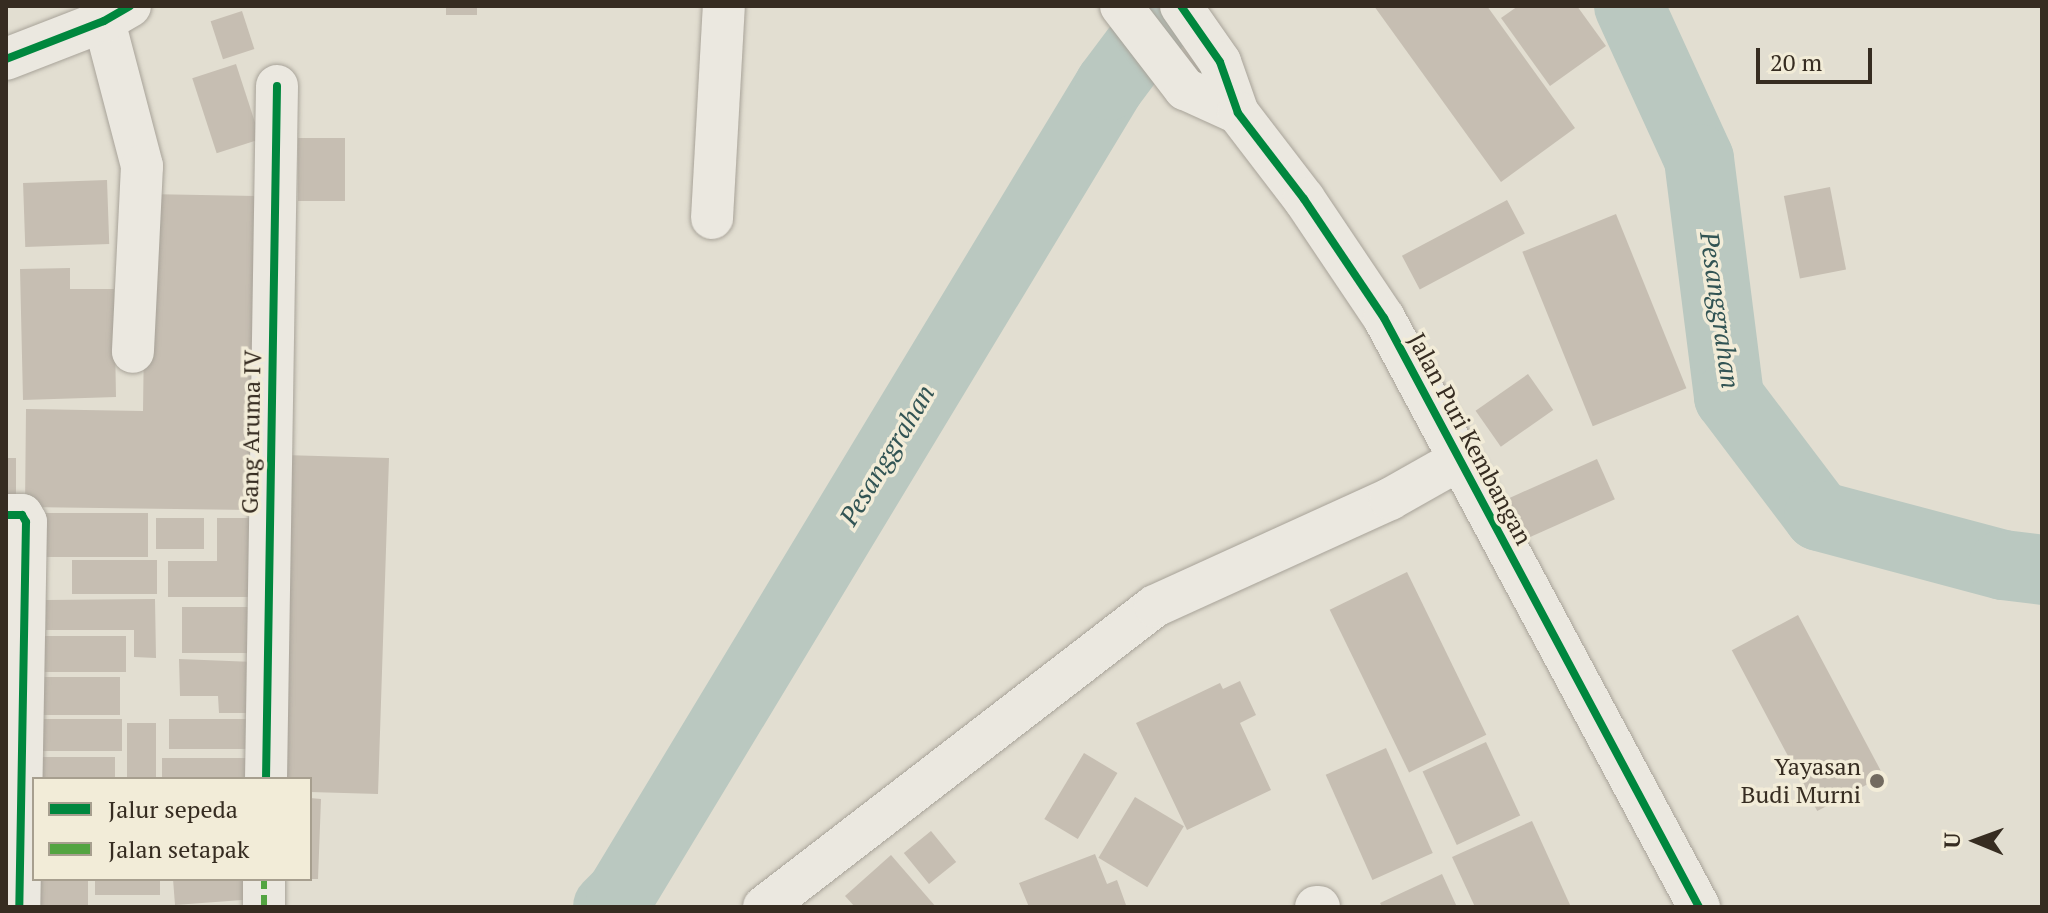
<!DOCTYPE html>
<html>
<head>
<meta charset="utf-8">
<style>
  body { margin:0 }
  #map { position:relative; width:2048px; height:913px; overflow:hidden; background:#e2ded1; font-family:"PT Serif",serif }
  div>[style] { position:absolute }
  .river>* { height:70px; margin:-35px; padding:0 35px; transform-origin:35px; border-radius:35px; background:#bac8c0 }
  .building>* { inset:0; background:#c6beb2; transform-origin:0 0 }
  .roads { filter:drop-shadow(0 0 2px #a8a399) drop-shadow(0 0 2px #a8a399) }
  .minor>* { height:42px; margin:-21px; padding:0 21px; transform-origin:21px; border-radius:21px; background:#ebe8e0 }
  .quiet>* { height:6px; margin-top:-3px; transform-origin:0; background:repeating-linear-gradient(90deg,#53a441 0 12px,transparent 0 18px) }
  .cycleway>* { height:8px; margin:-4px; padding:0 4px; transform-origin:4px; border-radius:4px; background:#00873e }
  .dots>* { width:22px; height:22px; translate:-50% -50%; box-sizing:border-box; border:4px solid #f2ecd8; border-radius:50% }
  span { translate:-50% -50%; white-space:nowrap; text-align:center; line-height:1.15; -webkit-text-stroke:7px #f2ecd8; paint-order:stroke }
  .street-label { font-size:24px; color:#362c21 }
  .poi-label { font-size:24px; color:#362c21 }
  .right { translate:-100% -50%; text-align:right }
  .water-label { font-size:26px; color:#325454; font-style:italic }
  .frame { position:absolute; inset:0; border:8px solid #362c21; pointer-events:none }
  .legend { position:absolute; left:32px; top:777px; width:280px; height:104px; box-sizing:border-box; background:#f2ecd8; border:2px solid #a79f8f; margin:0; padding:10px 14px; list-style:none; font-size:24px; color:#362c21 }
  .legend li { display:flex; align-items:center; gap:16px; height:40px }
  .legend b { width:40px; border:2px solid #a79f8f }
  .north { position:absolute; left:1936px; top:801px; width:80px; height:80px; -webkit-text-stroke:6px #f2ecd8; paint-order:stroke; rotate:271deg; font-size:22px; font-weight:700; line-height:32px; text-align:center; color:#362c21 }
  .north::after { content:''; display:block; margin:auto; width:28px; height:36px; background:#362c21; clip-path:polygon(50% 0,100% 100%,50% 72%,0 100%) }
  .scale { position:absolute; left:1756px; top:48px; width:116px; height:36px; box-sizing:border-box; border:4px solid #362c21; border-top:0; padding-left:10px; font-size:24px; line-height:28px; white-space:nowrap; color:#362c21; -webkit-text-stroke:6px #f2ecd8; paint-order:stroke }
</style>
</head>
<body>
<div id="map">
  <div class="river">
    <div style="left:1629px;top:6px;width:168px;rotate:65.4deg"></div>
    <div style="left:1699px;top:159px;width:240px;rotate:82.8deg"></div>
    <div style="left:1729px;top:397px;width:149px;rotate:52.9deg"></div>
    <div style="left:1819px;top:516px;width:190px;rotate:14.9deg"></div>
    <div style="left:2003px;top:565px;width:39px;rotate:7deg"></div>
    <div style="left:608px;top:907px;width:18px;rotate:-45deg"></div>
    <div style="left:621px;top:894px;width:945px;rotate:-58.85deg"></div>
    <div style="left:1110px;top:85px;width:99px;rotate:-53.2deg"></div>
  </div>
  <div class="building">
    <div style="left:446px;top:6px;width:31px;height:9px"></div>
    <div style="clip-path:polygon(1374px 6px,1487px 6px,1575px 128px,1501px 182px)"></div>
    <div style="clip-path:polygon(1518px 6px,1577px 6px,1606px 46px,1550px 86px,1501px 18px)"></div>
    <div style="left:242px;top:11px;width:40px;height:33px;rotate:72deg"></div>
    <div style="left:236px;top:64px;width:79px;height:46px;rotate:72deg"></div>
    <div style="left:298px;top:138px;width:47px;height:63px"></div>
    <div style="left:107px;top:180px;width:64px;height:84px;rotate:88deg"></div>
    <div style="left:1830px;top:187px;width:84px;height:47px;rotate:79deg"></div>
    <div style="clip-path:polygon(146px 194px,257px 196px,251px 510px,25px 507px,26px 409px,143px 411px)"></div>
    <div style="left:1507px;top:200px;width:38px;height:119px;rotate:62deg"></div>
    <div style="left:1616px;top:214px;width:188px;height:101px;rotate:68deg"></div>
    <div style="clip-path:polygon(70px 268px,70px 289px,114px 289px,116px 397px,23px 400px,20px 269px)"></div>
    <div style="left:1528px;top:374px;width:44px;height:64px;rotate:55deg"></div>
    <div style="clip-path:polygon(283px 455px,389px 458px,378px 794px,310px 792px,310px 779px,274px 779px)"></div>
    <div style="left:6px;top:458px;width:10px;height:54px"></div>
    <div style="left:1597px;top:459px;width:44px;height:100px;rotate:66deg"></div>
    <div style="left:32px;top:513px;width:116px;height:44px"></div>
    <div style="left:156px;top:518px;width:48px;height:31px"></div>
    <div style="clip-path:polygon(217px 518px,249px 518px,257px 597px,168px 597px,168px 561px,217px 561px)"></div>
    <div style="left:72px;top:560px;width:85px;height:34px"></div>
    <div style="left:1407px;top:572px;width:181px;height:86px;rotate:64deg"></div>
    <div style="clip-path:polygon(155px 599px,156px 658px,134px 657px,134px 630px,46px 630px,46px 600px)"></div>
    <div style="left:182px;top:607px;width:68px;height:46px"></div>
    <div style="left:1798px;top:615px;width:182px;height:75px;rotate:62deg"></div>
    <div style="left:126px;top:636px;width:36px;height:92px;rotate:90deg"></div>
    <div style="clip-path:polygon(179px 659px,254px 662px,254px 713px,219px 713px,218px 696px,180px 696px)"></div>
    <div style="left:31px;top:677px;width:89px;height:38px"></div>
    <div style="clip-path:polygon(1240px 681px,1256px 715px,1240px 723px,1271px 790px,1187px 830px,1136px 723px,1220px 683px,1223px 689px)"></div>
    <div style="left:122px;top:719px;width:32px;height:86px;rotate:90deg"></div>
    <div style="left:169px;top:719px;width:78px;height:30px"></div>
    <div style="left:127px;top:723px;width:29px;height:56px"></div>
    <div style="left:1486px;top:742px;width:81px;height:70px;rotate:65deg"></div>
    <div style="left:1386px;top:748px;width:115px;height:66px;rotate:66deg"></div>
    <div style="left:1084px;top:753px;width:39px;height:77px;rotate:31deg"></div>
    <div style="left:115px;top:757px;width:22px;height:86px;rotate:90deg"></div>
    <div style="left:162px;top:758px;width:93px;height:21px"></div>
    <div style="left:1135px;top:797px;width:57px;height:71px;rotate:31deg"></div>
    <div style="clip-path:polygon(310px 798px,321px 799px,318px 879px,310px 879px)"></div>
    <div style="clip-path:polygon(1532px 821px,1571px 907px,1475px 907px,1452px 857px)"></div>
    <div style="left:931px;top:831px;width:40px;height:35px;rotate:51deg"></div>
    <div style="clip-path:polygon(1095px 854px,1107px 884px,1117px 880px,1126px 905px,1029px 907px,1019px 883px)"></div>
    <div style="clip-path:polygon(891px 855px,936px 907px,855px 907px,845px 896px)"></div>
    <div style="clip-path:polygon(1442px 874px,1457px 907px,1382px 907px,1380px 903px)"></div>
    <div style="clip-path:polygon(34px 879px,88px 879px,88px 907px,23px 907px)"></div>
    <div style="left:95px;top:879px;width:65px;height:16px"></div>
    <div style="clip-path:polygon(173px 879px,254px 879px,256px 899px,175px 905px)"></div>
  </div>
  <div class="roads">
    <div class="minor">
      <div style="left:1121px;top:6px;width:105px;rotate:52.4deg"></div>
      <div style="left:1185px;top:89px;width:58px;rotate:24.4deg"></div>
      <div style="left:1181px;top:6px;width:68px;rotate:55.1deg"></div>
      <div style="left:1220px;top:62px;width:54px;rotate:70.6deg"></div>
      <div style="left:1238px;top:113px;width:108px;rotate:52.5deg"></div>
      <div style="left:1304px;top:199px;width:143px;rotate:56.1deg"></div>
      <div style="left:1384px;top:318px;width:668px;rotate:61.86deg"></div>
      <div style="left:104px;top:21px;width:150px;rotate:75.3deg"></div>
      <div style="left:142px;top:166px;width:186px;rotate:92.8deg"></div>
      <div style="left:6px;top:59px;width:105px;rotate:-21.2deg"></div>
      <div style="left:104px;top:21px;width:30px;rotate:-30deg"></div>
      <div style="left:712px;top:218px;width:212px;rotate:-86.8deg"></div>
      <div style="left:6px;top:515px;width:16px"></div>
      <div style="left:22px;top:515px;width:8px;rotate:60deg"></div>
      <div style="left:26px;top:522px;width:385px;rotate:91deg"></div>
      <div style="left:266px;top:779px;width:693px;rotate:-89.09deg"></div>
      <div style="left:264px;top:907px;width:28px;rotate:-90deg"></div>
      <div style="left:764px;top:907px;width:493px;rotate:-37.6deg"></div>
      <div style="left:1155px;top:606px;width:258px;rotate:-24.5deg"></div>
      <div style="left:1390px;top:499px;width:79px;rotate:-29.5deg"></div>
      <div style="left:1316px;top:907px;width:3px"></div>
    </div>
  </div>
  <div class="quiet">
    <div style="left:264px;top:907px;width:28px;rotate:-90deg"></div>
  </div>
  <div class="cycleway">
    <div style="left:1181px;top:6px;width:68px;rotate:55.1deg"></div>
    <div style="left:1220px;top:62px;width:54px;rotate:70.6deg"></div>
    <div style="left:1238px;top:113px;width:108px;rotate:52.5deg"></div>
    <div style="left:1304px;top:199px;width:143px;rotate:56.1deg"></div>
    <div style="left:1384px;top:318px;width:668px;rotate:61.86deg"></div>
    <div style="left:6px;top:59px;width:105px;rotate:-21.2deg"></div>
    <div style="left:104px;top:21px;width:30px;rotate:-30deg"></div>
    <div style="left:6px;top:515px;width:16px"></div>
    <div style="left:22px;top:515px;width:8px;rotate:60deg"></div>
    <div style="left:26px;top:522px;width:385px;rotate:91deg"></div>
    <div style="left:266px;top:779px;width:693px;rotate:-89.09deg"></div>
  </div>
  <div class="dots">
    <div style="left:1877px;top:781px;background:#726a5f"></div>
  </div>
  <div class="street-label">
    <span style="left:251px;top:432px;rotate:-89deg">Gang Aruma IV</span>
    <span style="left:1470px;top:439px;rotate:62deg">Jalan Puri Kembangan</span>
  </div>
  <div class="poi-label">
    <span class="right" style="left:1861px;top:781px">Yayasan<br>Budi Murni</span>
  </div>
  <div class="water-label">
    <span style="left:1720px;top:310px;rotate:82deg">Pesanggrahan</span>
    <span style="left:887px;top:455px;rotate:-59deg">Pesanggrahan</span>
  </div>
  <div class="frame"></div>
  <ul class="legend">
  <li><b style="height:10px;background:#00873e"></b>Jalur sepeda</li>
  <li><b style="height:10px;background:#53a441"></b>Jalan setapak</li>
  </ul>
  <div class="north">U</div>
  <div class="scale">20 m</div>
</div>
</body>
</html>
